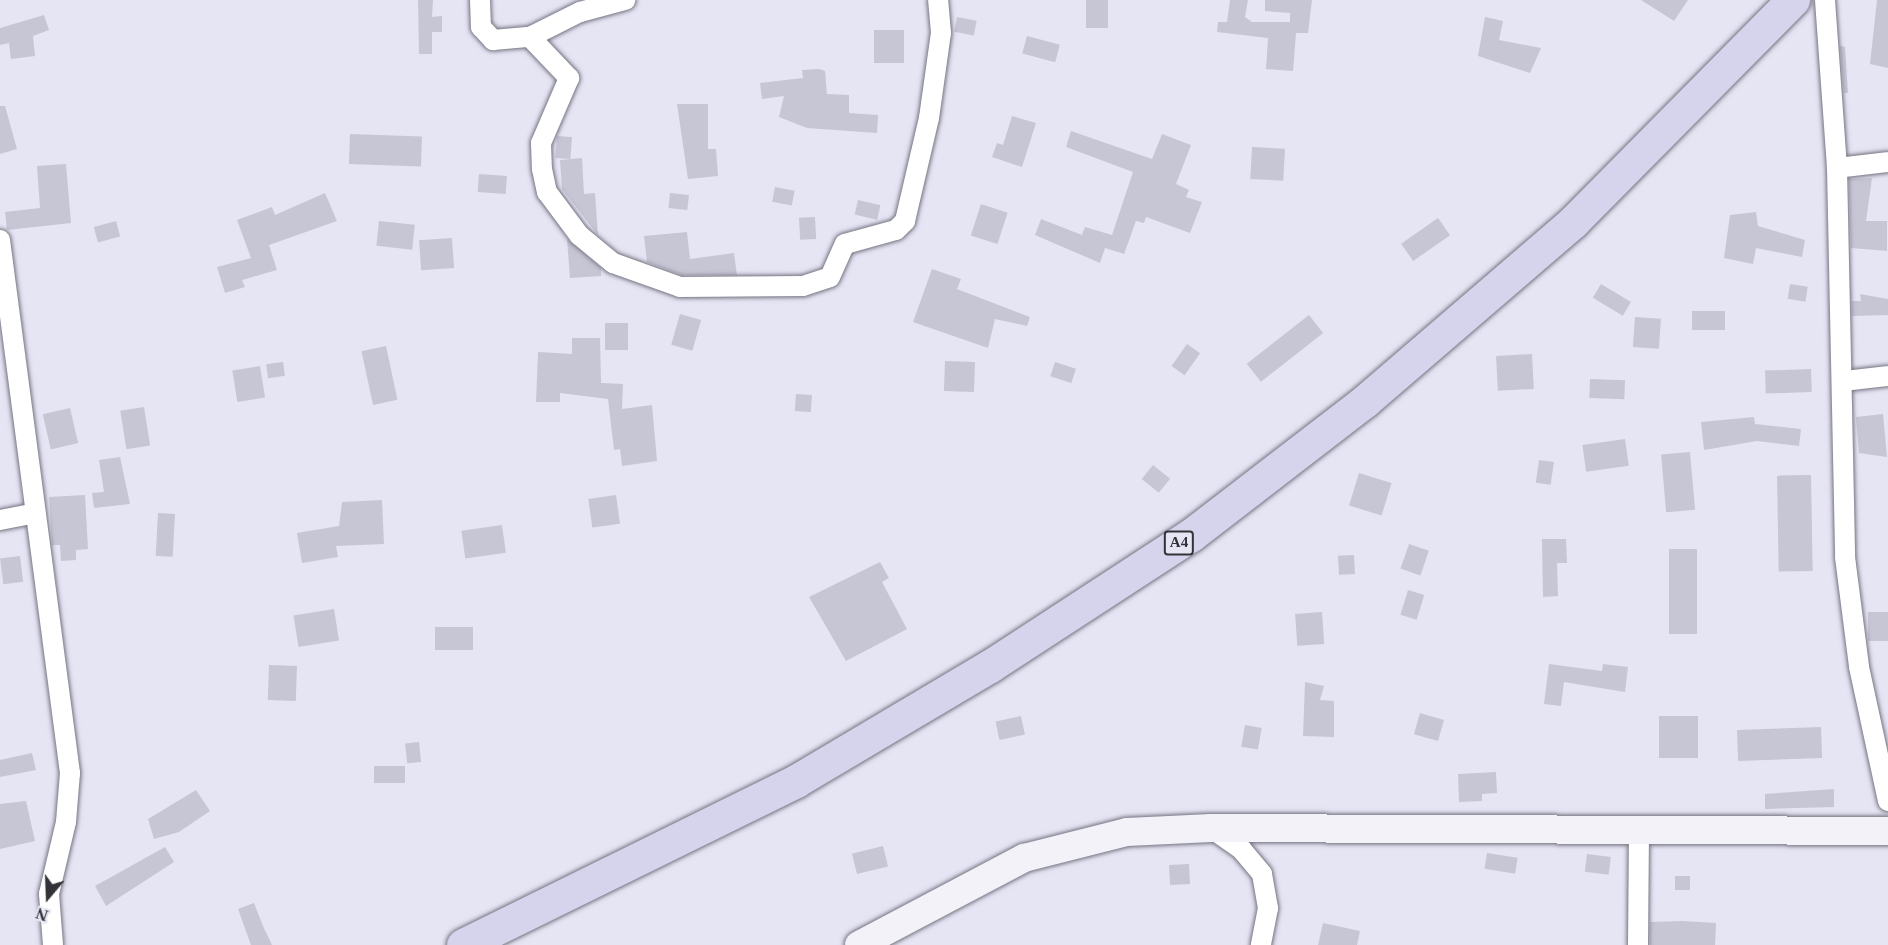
<!DOCTYPE html>
<html>
<head>
<meta charset="utf-8">
<style>
  body { margin:0 }
  #map { position:relative; width:1888px; height:945px; overflow:hidden; background:#e6e5f4; font-family:Georgia,serif }
  div>[style] { position:absolute }
  .building>* { inset:0; background:#c7c6d5; transform-origin:0 0 }
  .roads { filter:drop-shadow(0 0 2px #757481) drop-shadow(0 0 2px #757481) }
  .street>* { height:20px; margin:-10px; padding:0 10px; transform-origin:10px; border-radius:10px; background:#fff }
  .secondary>* { height:28px; margin:-14px; padding:0 14px; transform-origin:14px; border-radius:14px; background:#f3f2f9 }
  .highway>* { height:33px; margin:-16.5px; padding:0 16.5px; transform-origin:16.5px; border-radius:16.5px; background:#d6d4ec }
  span { translate:-50% -50%; white-space:nowrap; text-align:center; line-height:1.15; -webkit-text-stroke:5px #e6e5f4; paint-order:stroke }
  .shield-label span { padding:2px 4px; background:#e6e5f4; border:2px solid; border-radius:4px; -webkit-text-stroke-width:0 }
  .shield-label { font-size:15px; color:#323238; font-weight:700 }
  .north { position:absolute; left:18px; top:867px; width:60px; height:60px; -webkit-text-stroke:4px #e6e5f4; paint-order:stroke; rotate:199deg; font-size:16px; font-weight:700; line-height:24px; text-align:center; color:#323238 }
  .north::after { content:''; display:block; margin:auto; width:21px; height:27px; background:#323238; clip-path:polygon(50% 0,100% 100%,50% 72%,0 100%) }
</style>
</head>
<body>
<div id="map">
  <div class="building">
    <div style="clip-path:polygon(418px 0,433px 0,432px 17px,442px 16px,442px 32px,432px 32px,432px 54px,419px 54px)"></div>
    <div style="left:1086px;top:0;width:22px;height:28px"></div>
    <div style="clip-path:polygon(1230px 0,1248px 0,1245px 17px,1252px 22px,1290px 22px,1290px 13px,1265px 11px,1265px 0,1312px 0,1308px 33px,1296px 33px,1293px 71px,1266px 69px,1268px 38px,1217px 32px,1218px 22px,1227px 22px)"></div>
    <div style="clip-path:polygon(1641px 0,1688px 0,1674px 21px)"></div>
    <div style="clip-path:polygon(1877px 0,1888px 0,1888px 68px,1870px 64px)"></div>
    <div style="clip-path:polygon(44px 15px,49px 30px,33px 36px,35px 56px,11px 59px,9px 43px,0 45px,0 28px)"></div>
    <div style="left:957px;top:17px;width:20px;height:15px;rotate:11deg"></div>
    <div style="clip-path:polygon(1485px 17px,1503px 21px,1499px 40px,1541px 48px,1530px 73px,1478px 56px)"></div>
    <div style="left:874px;top:30px;width:30px;height:33px"></div>
    <div style="left:1027px;top:36px;width:34px;height:18px;rotate:15deg"></div>
    <div style="clip-path:polygon(1840px 46px,1845px 47px,1848px 93px,1844px 93px)"></div>
    <div style="clip-path:polygon(819px 69px,825px 71px,827px 94px,849px 95px,849px 113px,878px 115px,877px 133px,807px 128px,779px 117px,784px 96px,762px 99px,760px 83px,803px 78px,802px 70px)"></div>
    <div style="clip-path:polygon(677px 104px,708px 104px,708px 149px,716px 149px,718px 176px,688px 179px)"></div>
    <div style="clip-path:polygon(0 106px,5px 106px,17px 149px,0 154px)"></div>
    <div style="clip-path:polygon(1012px 116px,1036px 123px,1022px 167px,992px 157px,997px 143px,1003px 145px)"></div>
    <div style="clip-path:polygon(1071px 131px,1152px 159px,1162px 134px,1191px 145px,1176px 184px,1189px 190px,1186px 197px,1202px 202px,1190px 233px,1146px 217px,1144px 223px,1136px 221px,1124px 254px,1105px 248px,1100px 263px,1035px 235px,1041px 219px,1082px 235px,1085px 227px,1112px 235px,1133px 172px,1066px 147px)"></div>
    <div style="left:350px;top:134px;width:72px;height:30px;rotate:2deg"></div>
    <div style="left:557px;top:136px;width:15px;height:22px;rotate:4deg"></div>
    <div style="left:1252px;top:147px;width:33px;height:32px;rotate:3deg"></div>
    <div style="clip-path:polygon(582px 158px,584px 194px,595px 193px,598px 235px,562px 189px,560px 160px)"></div>
    <div style="clip-path:polygon(66px 164px,71px 223px,7px 230px,5px 212px,40px 208px,37px 166px)"></div>
    <div style="left:479px;top:174px;width:28px;height:18px;rotate:4deg"></div>
    <div style="clip-path:polygon(1872px 178px,1866px 221px,1887px 221px,1887px 251px,1851px 248px,1849px 179px)"></div>
    <div style="left:775px;top:187px;width:20px;height:15px;rotate:11deg"></div>
    <div style="clip-path:polygon(325px 193px,337px 221px,269px 245px,277px 270px,242px 280px,245px 287px,225px 293px,217px 267px,251px 258px,237px 220px,272px 207px,275px 215px)"></div>
    <div style="left:670px;top:193px;width:19px;height:15px;rotate:6deg"></div>
    <div style="left:858px;top:200px;width:23px;height:15px;rotate:13deg"></div>
    <div style="left:981px;top:204px;width:28px;height:33px;rotate:18deg"></div>
    <div style="clip-path:polygon(1756px 212px,1758px 226px,1805px 240px,1802px 257px,1756px 248px,1753px 264px,1724px 258px,1730px 215px)"></div>
    <div style="left:815px;top:217px;width:22px;height:16px;rotate:87deg"></div>
    <div style="left:1438px;top:218px;width:21px;height:45px;rotate:55deg"></div>
    <div style="left:116px;top:221px;width:16px;height:23px;rotate:75deg"></div>
    <div style="left:379px;top:221px;width:36px;height:25px;rotate:6deg"></div>
    <div style="clip-path:polygon(687px 232px,690px 259px,734px 253px,737px 275px,682px 275px,647px 262px,644px 236px)"></div>
    <div style="left:452px;top:238px;width:30px;height:33px;rotate:86deg"></div>
    <div style="clip-path:polygon(567px 239px,601px 268px,601px 276px,570px 278px)"></div>
    <div style="clip-path:polygon(932px 269px,961px 279px,957px 289px,1030px 317px,1027px 326px,995px 319px,988px 348px,913px 322px)"></div>
    <div style="left:1601px;top:284px;width:35px;height:16px;rotate:31deg"></div>
    <div style="left:1790px;top:284px;width:18px;height:15px;rotate:9deg"></div>
    <div style="clip-path:polygon(1860px 294px,1888px 299px,1888px 315px,1852px 316px,1852px 301px,1861px 301px)"></div>
    <div style="left:1725px;top:311px;width:19px;height:33px;rotate:90deg"></div>
    <div style="left:680px;top:314px;width:22px;height:32px;rotate:16deg"></div>
    <div style="left:1309px;top:315px;width:23px;height:79px;rotate:52deg"></div>
    <div style="left:1635px;top:317px;width:26px;height:30px;rotate:4deg"></div>
    <div style="left:605px;top:323px;width:23px;height:27px"></div>
    <div style="clip-path:polygon(572px 338px,600px 338px,601px 383px,623px 384px,622px 409px,652px 405px,657px 461px,622px 466px,620px 449px,614px 450px,608px 399px,560px 393px,560px 402px,536px 402px,538px 352px,572px 354px)"></div>
    <div style="left:1187px;top:344px;width:16px;height:27px;rotate:35deg"></div>
    <div style="left:386px;top:346px;width:55px;height:25px;rotate:78deg"></div>
    <div style="left:1532px;top:354px;width:35px;height:36px;rotate:87deg"></div>
    <div style="left:945px;top:361px;width:30px;height:30px;rotate:2deg"></div>
    <div style="left:283px;top:362px;width:14px;height:17px;rotate:82deg"></div>
    <div style="left:1055px;top:362px;width:22px;height:15px;rotate:18deg"></div>
    <div style="left:260px;top:366px;width:32px;height:28px;rotate:81deg"></div>
    <div style="left:1811px;top:369px;width:23px;height:46px;rotate:88deg"></div>
    <div style="left:1590px;top:379px;width:35px;height:19px;rotate:2deg"></div>
    <div style="left:796px;top:394px;width:16px;height:17px;rotate:4deg"></div>
    <div style="left:144px;top:407px;width:39px;height:24px;rotate:81deg"></div>
    <div style="left:70px;top:408px;width:36px;height:28px;rotate:77deg"></div>
    <div style="clip-path:polygon(1883px 414px,1887px 457px,1859px 453px,1856px 417px)"></div>
    <div style="clip-path:polygon(1754px 417px,1755px 424px,1801px 429px,1799px 446px,1757px 441px,1704px 450px,1701px 422px)"></div>
    <div style="left:1625px;top:439px;width:27px;height:43px;rotate:82deg"></div>
    <div style="left:1690px;top:452px;width:58px;height:29px;rotate:85deg"></div>
    <div style="clip-path:polygon(120px 457px,130px 504px,94px 508px,92px 493px,104px 492px,99px 460px)"></div>
    <div style="left:1539px;top:460px;width:15px;height:23px;rotate:8deg"></div>
    <div style="left:1153px;top:465px;width:22px;height:18px;rotate:39deg"></div>
    <div style="left:1359px;top:473px;width:34px;height:34px;rotate:17deg"></div>
    <div style="left:1811px;top:475px;width:96px;height:34px;rotate:89deg"></div>
    <div style="clip-path:polygon(85px 495px,88px 549px,76px 550px,76px 560px,61px 561px,60px 545px,52px 545px,49px 497px)"></div>
    <div style="left:616px;top:495px;width:29px;height:28px;rotate:82deg"></div>
    <div style="clip-path:polygon(382px 500px,384px 544px,336px 546px,338px 557px,302px 563px,297px 533px,339px 526px,342px 502px)"></div>
    <div style="left:158px;top:513px;width:17px;height:43px;rotate:3deg"></div>
    <div style="left:502px;top:525px;width:28px;height:41px;rotate:82deg"></div>
    <div style="clip-path:polygon(1542px 539px,1566px 539px,1567px 563px,1557px 563px,1558px 596px,1543px 597px)"></div>
    <div style="left:1409px;top:544px;width:21px;height:26px;rotate:19deg"></div>
    <div style="left:1669px;top:549px;width:28px;height:85px"></div>
    <div style="left:1354px;top:555px;width:19px;height:16px;rotate:87deg"></div>
    <div style="left:20px;top:556px;width:26px;height:20px;rotate:83deg"></div>
    <div style="clip-path:polygon(880px 562px,889px 578px,882px 582px,907px 629px,846px 661px,809px 597px)"></div>
    <div style="left:1408px;top:590px;width:17px;height:26px;rotate:17deg"></div>
    <div style="left:334px;top:609px;width:32px;height:41px;rotate:81deg"></div>
    <div style="left:1322px;top:612px;width:32px;height:27px;rotate:86deg"></div>
    <div style="left:1868px;top:612px;width:20px;height:29px"></div>
    <div style="left:435px;top:627px;width:38px;height:23px"></div>
    <div style="clip-path:polygon(1549px 664px,1602px 671px,1603px 664px,1628px 667px,1625px 692px,1564px 682px,1561px 706px,1544px 704px)"></div>
    <div style="left:269px;top:665px;width:28px;height:35px;rotate:2deg"></div>
    <div style="clip-path:polygon(1305px 682px,1324px 686px,1320px 700px,1334px 701px,1334px 737px,1303px 736px)"></div>
    <div style="left:1420px;top:713px;width:25px;height:22px;rotate:16deg"></div>
    <div style="left:1021px;top:716px;width:19px;height:26px;rotate:78deg"></div>
    <div style="left:1659px;top:716px;width:39px;height:42px"></div>
    <div style="left:1245px;top:725px;width:17px;height:22px;rotate:10deg"></div>
    <div style="left:1821px;top:727px;width:31px;height:84px;rotate:88deg"></div>
    <div style="left:419px;top:742px;width:20px;height:14px;rotate:84deg"></div>
    <div style="clip-path:polygon(32px 753px,36px 770px,0 777px,0 760px)"></div>
    <div style="left:405px;top:766px;width:17px;height:31px;rotate:90deg"></div>
    <div style="clip-path:polygon(1496px 772px,1497px 793px,1482px 794px,1482px 801px,1459px 802px,1458px 774px)"></div>
    <div style="clip-path:polygon(1834px 789px,1834px 807px,1765px 809px,1765px 794px)"></div>
    <div style="clip-path:polygon(196px 790px,210px 811px,179px 832px,154px 839px,148px 819px)"></div>
    <div style="clip-path:polygon(26px 801px,35px 841px,0 849px,0 804px)"></div>
    <div style="left:883px;top:846px;width:21px;height:32px;rotate:76deg"></div>
    <div style="clip-path:polygon(165px 847px,174px 862px,106px 906px,95px 886px)"></div>
    <div style="left:1487px;top:853px;width:31px;height:16px;rotate:9deg"></div>
    <div style="left:1587px;top:854px;width:24px;height:18px;rotate:7deg"></div>
    <div style="left:1189px;top:864px;width:20px;height:20px;rotate:87deg"></div>
    <div style="left:1675px;top:876px;width:15px;height:14px"></div>
    <div style="clip-path:polygon(254px 903px,263px 926px,272px 945px,251px 945px,238px 909px)"></div>
    <div style="clip-path:polygon(1682px 921px,1716px 923px,1715px 945px,1650px 945px,1650px 922px)"></div>
    <div style="clip-path:polygon(1323px 923px,1360px 931px,1357px 945px,1318px 945px)"></div>
  </div>
  <div class="roads">
    <div class="street">
      <div style="left:480px;top:0;width:27px;rotate:88deg"></div>
      <div style="left:481px;top:27px;width:18px;rotate:47deg"></div>
      <div style="left:493px;top:40px;width:37px;rotate:-5deg"></div>
      <div style="left:530px;top:37px;width:56px;rotate:-26.6deg"></div>
      <div style="left:580px;top:12px;width:47px;rotate:-14.9deg"></div>
      <div style="left:1825px;top:0;width:168px;rotate:85.9deg"></div>
      <div style="left:1837px;top:168px;width:389px;rotate:88.8deg"></div>
      <div style="left:1845px;top:557px;width:111px;rotate:82.7deg"></div>
      <div style="left:1859px;top:667px;width:137px;rotate:77.8deg"></div>
      <div style="left:530px;top:37px;width:57px;rotate:46.4deg"></div>
      <div style="left:569px;top:78px;width:71px;rotate:113.3deg"></div>
      <div style="left:541px;top:143px;width:26px;rotate:88deg"></div>
      <div style="left:542px;top:169px;width:24px;rotate:78deg"></div>
      <div style="left:547px;top:192px;width:54px;rotate:53.3deg"></div>
      <div style="left:579px;top:235px;width:44px;rotate:39.5deg"></div>
      <div style="left:613px;top:263px;width:71px;rotate:19.7deg"></div>
      <div style="left:680px;top:287px;width:123px;rotate:-0.5deg"></div>
      <div style="left:803px;top:286px;width:28px;rotate:-18deg"></div>
      <div style="left:830px;top:277px;width:36px;rotate:-66deg"></div>
      <div style="left:845px;top:244px;width:53px;rotate:-15.4deg"></div>
      <div style="left:896px;top:230px;width:13px;rotate:-45deg"></div>
      <div style="left:905px;top:221px;width:106px;rotate:-76.9deg"></div>
      <div style="left:929px;top:118px;width:86px;rotate:-82deg"></div>
      <div style="left:941px;top:33px;width:33px;rotate:-95deg"></div>
      <div style="left:1837px;top:168px;width:51px;rotate:-6.7deg"></div>
      <div style="left:0;top:240px;width:538px;rotate:82.52deg"></div>
      <div style="left:70px;top:773px;width:49px;rotate:94.7deg"></div>
      <div style="left:66px;top:822px;width:74px;rotate:103.3deg"></div>
      <div style="left:49px;top:894px;width:51px;rotate:85.5deg"></div>
      <div style="left:1844px;top:381px;width:44px;rotate:-6.5deg"></div>
      <div style="left:0;top:520px;width:33px;rotate:-11deg"></div>
      <div style="left:1211px;top:828px;width:38px;rotate:35deg"></div>
      <div style="left:1242px;top:850px;width:31px;rotate:50deg"></div>
      <div style="left:1262px;top:874px;width:35px;rotate:80deg"></div>
      <div style="left:1268px;top:908px;width:38px;rotate:101deg"></div>
      <div style="left:1638px;top:945px;width:115px;rotate:-89.5deg"></div>
    </div>
    <div class="secondary">
      <div style="left:859px;top:945px;width:187px;rotate:-27.8deg"></div>
      <div style="left:1024px;top:858px;width:106px;rotate:-14.2deg"></div>
      <div style="left:1127px;top:832px;width:84px;rotate:-2.7deg"></div>
      <div style="left:1211px;top:828px;width:677px;rotate:0.25deg"></div>
    </div>
    <div class="highway">
      <div style="left:463px;top:945px;width:371px;rotate:-26.2deg"></div>
      <div style="left:796px;top:781px;width:226px;rotate:-30.7deg"></div>
      <div style="left:990px;top:666px;width:240px;rotate:-33.1deg"></div>
      <div style="left:1191px;top:535px;width:220px;rotate:-37.6deg"></div>
      <div style="left:1365px;top:401px;width:274px;rotate:-40.7deg"></div>
      <div style="left:1573px;top:222px;width:313px;rotate:-45.3deg"></div>
    </div>
  </div>
  <div class="shield-label">
    <span style="left:1179px;top:543px">A4</span>
  </div>
  <div class="north">N</div>
</div>
</body>
</html>
